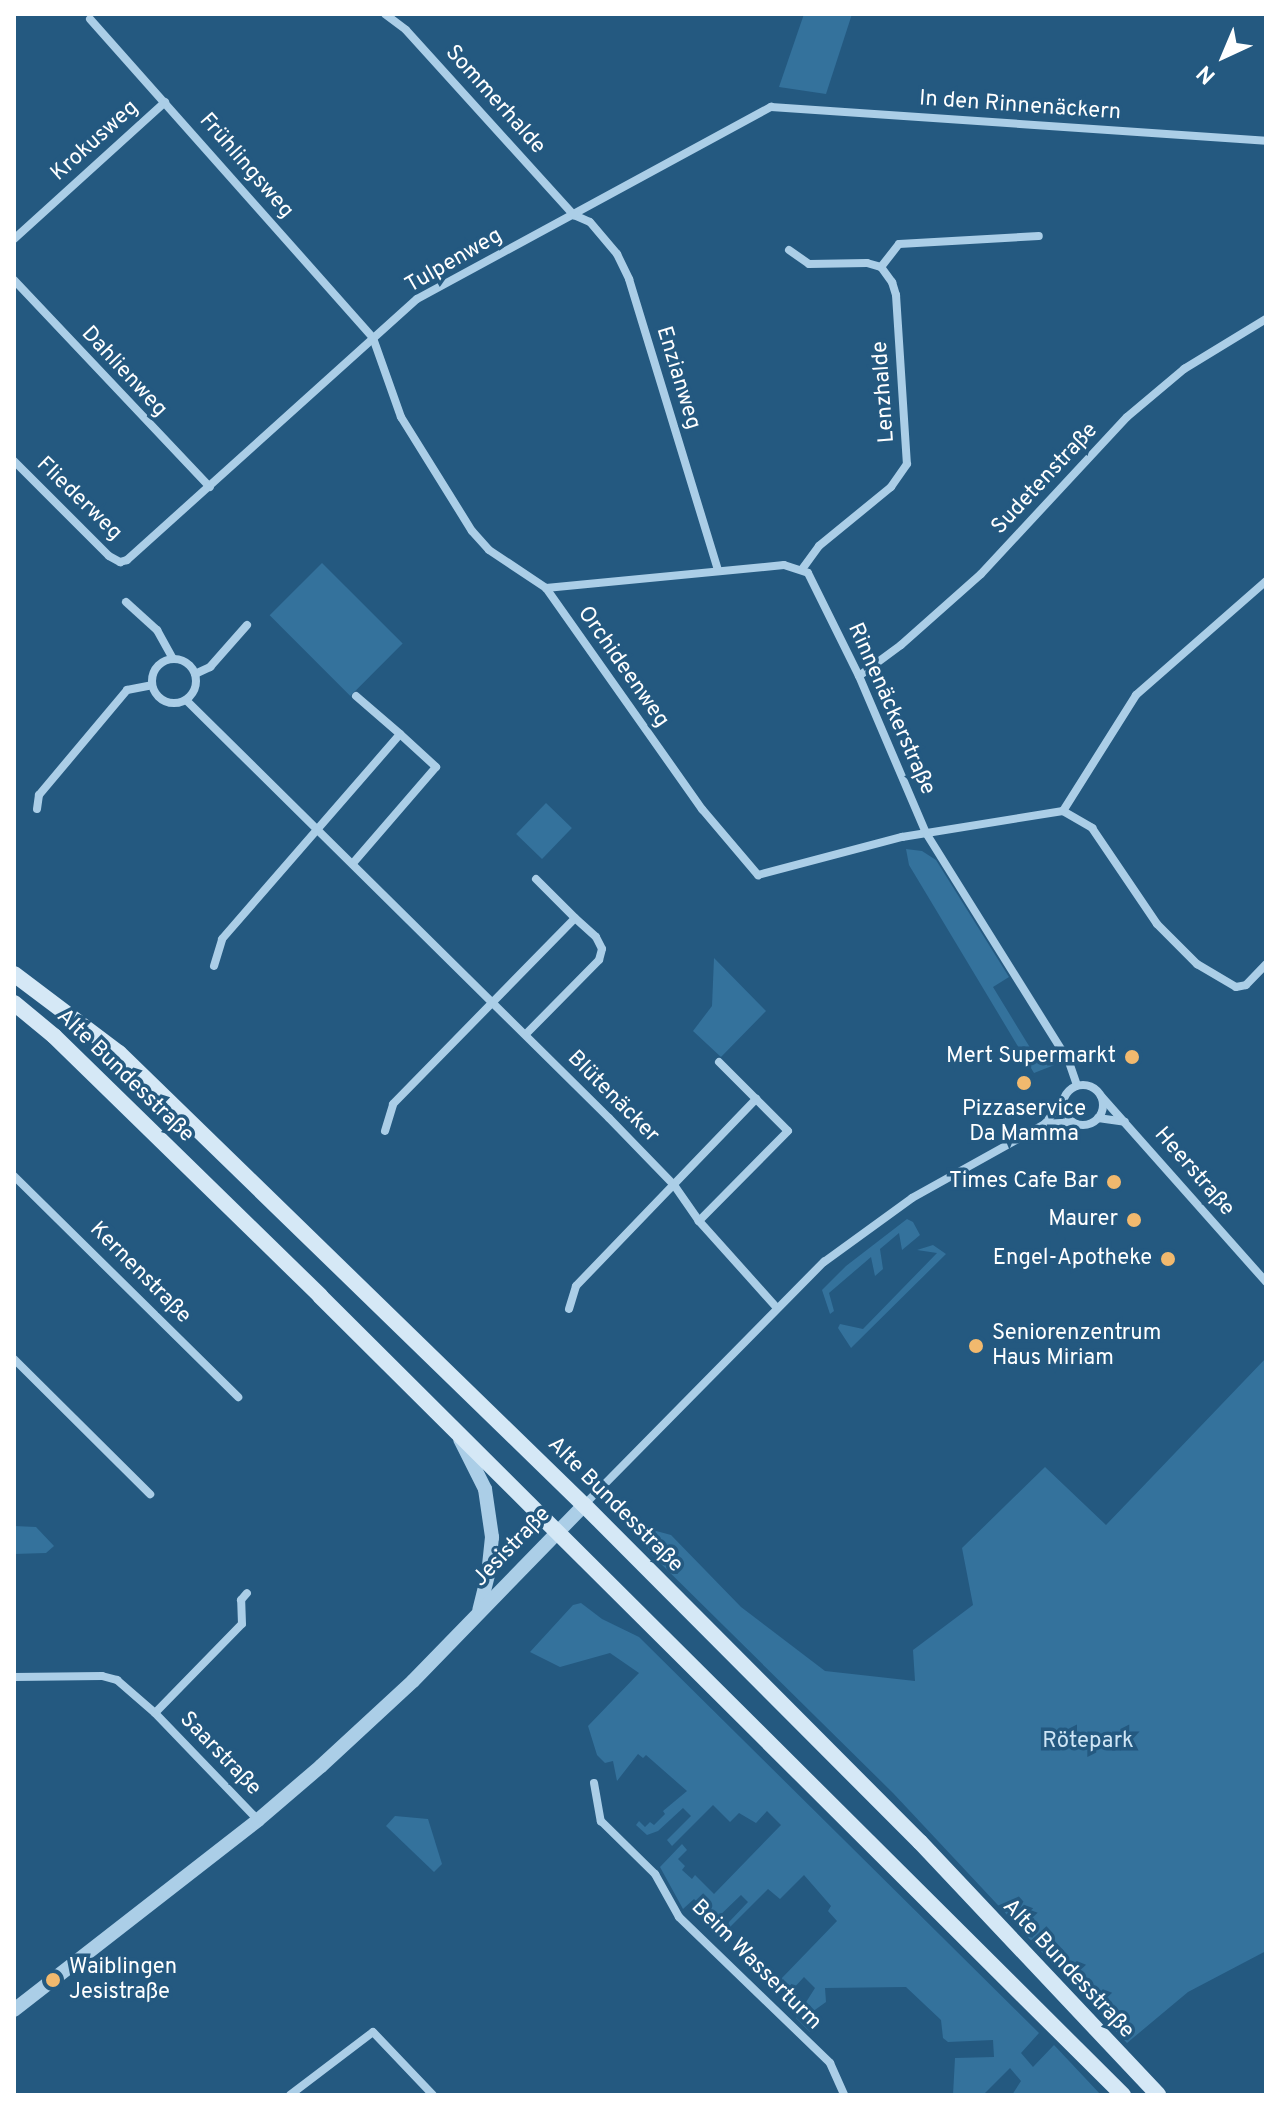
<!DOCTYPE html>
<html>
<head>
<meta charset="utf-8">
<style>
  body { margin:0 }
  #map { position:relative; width:1280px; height:2109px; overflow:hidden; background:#245980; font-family:Overpass,sans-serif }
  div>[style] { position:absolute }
  .green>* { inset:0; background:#34729c; transform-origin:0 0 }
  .minor>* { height:8px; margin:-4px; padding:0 4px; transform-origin:4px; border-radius:4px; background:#abcee7 }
  .minor>.ring { margin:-4px; padding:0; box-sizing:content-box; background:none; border:8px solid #abcee7; border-radius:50% }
  .tertiary>* { height:14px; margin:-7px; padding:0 7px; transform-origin:7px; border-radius:7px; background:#abcee7 }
  .secondary>* { height:16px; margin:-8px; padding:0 8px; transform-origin:8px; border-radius:8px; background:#d5e8f6 }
  .dots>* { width:22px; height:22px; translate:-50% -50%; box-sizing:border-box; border:4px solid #245980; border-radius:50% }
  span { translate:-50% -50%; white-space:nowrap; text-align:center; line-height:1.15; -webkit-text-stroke:7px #245980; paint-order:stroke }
  .street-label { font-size:22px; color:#fff }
  .poi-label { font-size:22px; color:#fff }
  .right { translate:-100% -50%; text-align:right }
  .left { translate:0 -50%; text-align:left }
  .park-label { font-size:22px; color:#cee5f5 }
  .frame { position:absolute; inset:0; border:16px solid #fff; pointer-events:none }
  .north { position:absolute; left:1184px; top:16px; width:80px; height:80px; -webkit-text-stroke:6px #245980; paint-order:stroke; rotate:224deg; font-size:22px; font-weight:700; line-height:32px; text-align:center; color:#fff }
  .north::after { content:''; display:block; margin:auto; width:28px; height:36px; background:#fff; clip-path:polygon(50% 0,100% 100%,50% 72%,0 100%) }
</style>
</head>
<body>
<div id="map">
  <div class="green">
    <div style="clip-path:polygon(804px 14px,852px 14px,826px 94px,779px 87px)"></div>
    <div style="left:322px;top:563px;width:114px;height:74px;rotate:45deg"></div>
    <div style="left:546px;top:803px;width:36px;height:43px;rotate:44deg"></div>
    <div style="clip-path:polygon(906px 849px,922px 851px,936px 860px,1009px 977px,993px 987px,1037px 1059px,1053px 1052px,1057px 1064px,1034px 1073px,909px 865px)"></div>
    <div style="clip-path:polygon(714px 958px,766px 1011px,721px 1057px,693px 1031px,712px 1006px)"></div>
    <div style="clip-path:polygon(907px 1219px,913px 1222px,920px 1235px,902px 1250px,899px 1233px,880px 1249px,883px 1269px,875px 1276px,871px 1257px,829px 1293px,834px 1311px,830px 1314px,822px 1290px,846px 1266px)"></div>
    <div style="clip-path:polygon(933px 1245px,946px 1254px,851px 1348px,838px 1328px,840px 1324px,863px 1329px,937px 1253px,917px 1250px)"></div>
    <div style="clip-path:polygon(1266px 1358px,1266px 1951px,1188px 1992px,1127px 2043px,893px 1793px,652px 1555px,641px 1537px,649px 1529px,671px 1535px,741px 1607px,825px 1671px,915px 1681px,913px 1650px,973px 1605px,962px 1548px,1045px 1467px,1106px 1525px)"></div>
    <div style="clip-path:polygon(14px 1526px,36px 1527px,54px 1546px,46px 1553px,14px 1554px)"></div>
    <div style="clip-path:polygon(581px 1603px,602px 1619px,639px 1637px,1039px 2033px,1021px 2053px,1033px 2067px,1054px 2045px,1101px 2095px,1012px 2095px,1021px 2081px,1010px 2068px,983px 2095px,953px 2095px,955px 2058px,994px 2057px,993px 2040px,948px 2042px,943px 2038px,941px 2020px,906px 1987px,825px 1988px,826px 2002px,805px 2017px,815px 2028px,810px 2032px,796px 2018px,815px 1988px,804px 1977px,792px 1990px,781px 1979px,837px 1921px,828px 1911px,831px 1906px,804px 1875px,780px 1899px,768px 1889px,727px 1930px,729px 1922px,748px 1902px,741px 1895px,716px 1919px,694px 1899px,683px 1909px,660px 1867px,682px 1844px,687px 1850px,678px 1859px,685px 1866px,682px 1870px,692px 1879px,695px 1875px,714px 1894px,781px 1825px,767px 1811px,756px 1823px,739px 1813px,730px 1822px,713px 1805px,672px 1846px,667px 1840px,691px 1816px,683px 1808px,658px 1831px,647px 1835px,636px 1825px,639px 1821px,645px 1827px,650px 1822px,654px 1825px,665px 1814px,663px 1811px,687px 1791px,646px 1755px,643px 1758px,638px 1754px,617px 1781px,613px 1761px,605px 1763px,597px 1755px,588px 1726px,639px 1673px,610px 1653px,560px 1667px,530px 1652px,573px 1605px)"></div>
    <div style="clip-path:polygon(395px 1816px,428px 1819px,442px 1864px,434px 1872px,386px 1826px)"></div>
  </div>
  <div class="minor">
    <div style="left:385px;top:14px;width:26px;rotate:37deg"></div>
    <div style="left:406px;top:30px;width:250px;rotate:47.8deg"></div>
    <div style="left:574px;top:215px;width:17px;rotate:24deg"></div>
    <div style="left:590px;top:222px;width:42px;rotate:49.8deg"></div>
    <div style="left:617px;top:254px;width:28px;rotate:64deg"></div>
    <div style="left:629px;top:279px;width:305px;rotate:73deg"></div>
    <div style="left:90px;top:19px;width:426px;rotate:48.4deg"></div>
    <div style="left:373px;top:338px;width:84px;rotate:70.5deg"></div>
    <div style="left:401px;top:417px;width:134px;rotate:58.1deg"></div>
    <div style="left:472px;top:531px;width:25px;rotate:48deg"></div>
    <div style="left:489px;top:550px;width:69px;rotate:33.7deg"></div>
    <div style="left:546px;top:588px;width:271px;rotate:54.8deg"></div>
    <div style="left:702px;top:809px;width:87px;rotate:49.7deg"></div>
    <div style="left:758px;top:875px;width:149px;rotate:-14.8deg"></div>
    <div style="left:902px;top:837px;width:163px;rotate:-9.2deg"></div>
    <div style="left:1063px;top:811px;width:34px;rotate:30deg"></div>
    <div style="left:1092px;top:828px;width:116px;rotate:55.9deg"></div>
    <div style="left:1157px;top:924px;width:57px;rotate:45deg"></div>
    <div style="left:1197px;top:964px;width:45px;rotate:30.5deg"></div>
    <div style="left:1236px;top:987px;width:10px;rotate:-11deg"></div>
    <div style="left:1246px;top:985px;width:29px;rotate:-46deg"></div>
    <div style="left:14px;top:239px;width:204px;rotate:-42.2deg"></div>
    <div style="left:789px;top:250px;width:24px;rotate:35deg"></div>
    <div style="left:809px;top:264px;width:58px;rotate:-1deg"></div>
    <div style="left:867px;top:263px;width:15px;rotate:16deg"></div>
    <div style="left:881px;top:267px;width:19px;rotate:54deg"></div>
    <div style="left:892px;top:282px;width:14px;rotate:73deg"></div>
    <div style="left:896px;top:295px;width:169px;rotate:86.3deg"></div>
    <div style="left:907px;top:464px;width:28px;rotate:125deg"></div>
    <div style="left:891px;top:487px;width:93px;rotate:140.7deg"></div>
    <div style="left:819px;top:546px;width:29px;rotate:126deg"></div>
    <div style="left:881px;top:267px;width:29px;rotate:-52deg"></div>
    <div style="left:899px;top:244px;width:140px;rotate:-3.3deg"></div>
    <div style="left:14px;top:280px;width:285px;rotate:46.6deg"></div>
    <div style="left:14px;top:461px;width:134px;rotate:45deg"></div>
    <div style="left:109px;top:556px;width:13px;rotate:29deg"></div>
    <div style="left:120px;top:562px;width:7px;rotate:-16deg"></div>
    <div style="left:127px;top:560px;width:390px;rotate:-42deg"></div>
    <div style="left:417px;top:299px;width:403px;rotate:-28.5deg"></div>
    <div style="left:771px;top:107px;width:496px;rotate:3.9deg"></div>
    <div style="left:546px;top:588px;width:239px;rotate:-5.5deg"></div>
    <div style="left:784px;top:565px;width:25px;rotate:18deg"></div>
    <div style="left:808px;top:573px;width:115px;rotate:63.7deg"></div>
    <div style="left:859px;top:676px;width:171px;rotate:66.9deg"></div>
    <div style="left:926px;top:833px;width:270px;rotate:58deg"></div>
    <div style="left:1069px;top:1062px;width:24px;rotate:71deg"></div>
    <div style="left:126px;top:602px;width:42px;rotate:42.1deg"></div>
    <div style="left:157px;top:630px;width:33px;rotate:61deg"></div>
    <div class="ring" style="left:152px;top:659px;width:36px;height:36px"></div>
    <div style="left:195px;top:674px;width:17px;rotate:-25deg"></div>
    <div style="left:210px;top:667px;width:56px;rotate:-48.6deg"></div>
    <div style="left:859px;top:676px;width:52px;rotate:-36.4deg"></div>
    <div style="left:901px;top:645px;width:107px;rotate:-41.6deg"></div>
    <div style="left:981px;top:574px;width:214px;rotate:-47.1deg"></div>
    <div style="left:1127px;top:417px;width:75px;rotate:-40.1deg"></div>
    <div style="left:1184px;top:369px;width:96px;rotate:-31.4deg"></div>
    <div style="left:356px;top:696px;width:58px;rotate:40.8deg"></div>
    <div style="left:186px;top:700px;width:595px;rotate:44.66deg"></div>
    <div style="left:609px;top:1118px;width:93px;rotate:45.9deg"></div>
    <div style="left:674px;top:1185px;width:44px;rotate:55.2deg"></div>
    <div style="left:699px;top:1221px;width:117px;rotate:48.1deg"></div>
    <div style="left:37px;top:809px;width:14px;rotate:-82deg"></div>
    <div style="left:39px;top:795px;width:137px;rotate:-50deg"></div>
    <div style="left:127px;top:690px;width:25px;rotate:-11deg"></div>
    <div style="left:1063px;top:811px;width:137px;rotate:-57.8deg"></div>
    <div style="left:1136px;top:695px;width:173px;rotate:-41.2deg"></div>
    <div style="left:536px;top:879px;width:55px;rotate:45deg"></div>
    <div style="left:214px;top:966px;width:28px;rotate:-73deg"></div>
    <div style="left:222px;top:939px;width:271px;rotate:-49deg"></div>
    <div style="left:400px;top:734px;width:49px;rotate:42.5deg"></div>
    <div style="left:436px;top:767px;width:127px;rotate:130.8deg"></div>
    <div style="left:719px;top:1062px;width:52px;rotate:45deg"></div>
    <div class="ring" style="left:1063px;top:1085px;width:32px;height:32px"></div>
    <div style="left:1101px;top:1096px;width:249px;rotate:48.4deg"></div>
    <div style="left:1098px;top:1118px;width:27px;rotate:8deg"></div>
    <div style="left:1045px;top:1124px;width:27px;rotate:-4deg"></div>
    <div style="left:385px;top:1131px;width:28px;rotate:-73deg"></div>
    <div style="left:393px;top:1104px;width:260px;rotate:-45.6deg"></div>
    <div style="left:575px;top:918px;width:28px;rotate:42deg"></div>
    <div style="left:596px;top:937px;width:13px;rotate:63deg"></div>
    <div style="left:602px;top:949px;width:11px;rotate:105deg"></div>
    <div style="left:599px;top:960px;width:104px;rotate:134.6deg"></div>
    <div style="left:14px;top:1176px;width:315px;rotate:44.6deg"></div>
    <div style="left:569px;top:1309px;width:24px;rotate:-73deg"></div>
    <div style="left:576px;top:1286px;width:260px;rotate:-46.1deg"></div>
    <div style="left:756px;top:1099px;width:45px;rotate:45deg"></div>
    <div style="left:788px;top:1131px;width:127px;rotate:134.7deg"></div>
    <div style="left:14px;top:1359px;width:192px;rotate:44.8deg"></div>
    <div style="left:584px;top:1505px;width:342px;rotate:-45.4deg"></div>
    <div style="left:824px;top:1262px;width:109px;rotate:-36deg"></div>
    <div style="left:912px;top:1198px;width:152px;rotate:-29.1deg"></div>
    <div style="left:1045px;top:1124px;width:30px;rotate:-53deg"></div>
    <div style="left:14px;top:1677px;width:88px;rotate:-0.7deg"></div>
    <div style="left:102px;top:1676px;width:16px;rotate:15deg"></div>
    <div style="left:117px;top:1680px;width:50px;rotate:41deg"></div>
    <div style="left:155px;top:1713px;width:149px;rotate:46.1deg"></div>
    <div style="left:155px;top:1713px;width:124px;rotate:-45.7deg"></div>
    <div style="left:242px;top:1624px;width:24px;rotate:-92deg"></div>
    <div style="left:241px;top:1600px;width:9px;rotate:-49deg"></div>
    <div style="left:594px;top:1783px;width:39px;rotate:80deg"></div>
    <div style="left:601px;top:1821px;width:76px;rotate:44.5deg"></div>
    <div style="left:655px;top:1874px;width:49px;rotate:60.8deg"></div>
    <div style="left:679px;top:1917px;width:210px;rotate:44deg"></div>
    <div style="left:830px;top:2063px;width:35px;rotate:66deg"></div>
    <div style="left:290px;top:2095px;width:104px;rotate:-37.2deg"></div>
    <div style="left:373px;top:2032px;width:87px;rotate:46.4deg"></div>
  </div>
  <div class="tertiary">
    <div style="left:460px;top:1439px;width:56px;rotate:63.4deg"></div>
    <div style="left:485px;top:1489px;width:49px;rotate:81.7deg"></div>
    <div style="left:492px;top:1537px;width:38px;rotate:96deg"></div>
    <div style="left:488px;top:1575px;width:36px;rotate:104deg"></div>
    <div style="left:14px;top:2010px;width:309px;rotate:-37.9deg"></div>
    <div style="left:258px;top:1820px;width:83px;rotate:-40.6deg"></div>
    <div style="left:321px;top:1766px;width:125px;rotate:-42.7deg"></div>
    <div style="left:413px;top:1681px;width:245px;rotate:-45.8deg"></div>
  </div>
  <div class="secondary">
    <div style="left:14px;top:974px;width:131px;rotate:37deg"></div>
    <div style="left:119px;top:1053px;width:648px;rotate:44.19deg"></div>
    <div style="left:584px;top:1505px;width:476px;rotate:45.1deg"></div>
    <div style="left:920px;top:1842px;width:347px;rotate:46.7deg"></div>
    <div style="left:14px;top:1003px;width:52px;rotate:39.5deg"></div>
    <div style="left:54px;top:1036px;width:372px;rotate:44.3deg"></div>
    <div style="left:320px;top:1296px;width:1133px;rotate:44.86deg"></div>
  </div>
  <div class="dots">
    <div style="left:1132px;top:1057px;background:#f1b96e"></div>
    <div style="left:1024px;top:1083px;background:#f1b96e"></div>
    <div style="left:1114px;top:1182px;background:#f1b96e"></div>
    <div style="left:1134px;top:1220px;background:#f1b96e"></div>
    <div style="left:1168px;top:1259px;background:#f1b96e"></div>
    <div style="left:976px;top:1346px;background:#f1b96e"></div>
    <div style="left:53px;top:1980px;background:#f1b96e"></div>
  </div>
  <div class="street-label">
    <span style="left:495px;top:100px;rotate:48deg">Sommerhalde</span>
    <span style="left:1020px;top:106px;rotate:4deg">In den Rinnenäckern</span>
    <span style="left:95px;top:141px;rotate:-42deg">Krokusweg</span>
    <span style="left:246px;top:166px;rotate:49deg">Frühlingsweg</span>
    <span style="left:454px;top:261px;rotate:-30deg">Tulpenweg</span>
    <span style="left:124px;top:372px;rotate:47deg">Dahlienweg</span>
    <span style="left:678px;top:378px;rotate:73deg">Enzianweg</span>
    <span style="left:884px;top:392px;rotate:-94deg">Lenzhalde</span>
    <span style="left:1045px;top:479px;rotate:-47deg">Sudetenstraße</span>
    <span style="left:79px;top:499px;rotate:44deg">Fliederweg</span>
    <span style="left:623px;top:667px;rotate:55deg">Orchideenweg</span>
    <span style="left:891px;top:709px;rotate:66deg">Rinnenäckerstraße</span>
    <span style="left:125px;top:1076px;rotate:44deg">Alte Bundesstraße</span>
    <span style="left:613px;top:1097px;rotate:45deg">Blütenäcker</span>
    <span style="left:1194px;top:1172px;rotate:49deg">Heerstraße</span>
    <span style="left:140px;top:1273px;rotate:45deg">Kernenstraße</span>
    <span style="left:615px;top:1505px;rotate:45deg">Alte Bundesstraße</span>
    <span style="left:512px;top:1547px;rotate:-46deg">Jesistraße</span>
    <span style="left:220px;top:1754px;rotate:46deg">Saarstraße</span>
    <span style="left:756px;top:1965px;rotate:45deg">Beim Wasserturm</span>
    <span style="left:1068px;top:1969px;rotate:47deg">Alte Bundesstraße</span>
  </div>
  <div class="poi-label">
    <span class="right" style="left:1116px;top:1057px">Mert Supermarkt</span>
    <span style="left:1024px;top:1122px">Pizzaservice<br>Da Mamma</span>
    <span class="right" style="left:1098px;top:1182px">Times Cafe Bar</span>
    <span class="right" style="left:1118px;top:1220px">Maurer</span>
    <span class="right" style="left:1152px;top:1259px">Engel-Apotheke</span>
    <span class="left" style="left:992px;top:1346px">Seniorenzentrum<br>Haus Miriam</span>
    <span class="left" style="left:69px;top:1980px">Waiblingen<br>Jesistraße</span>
  </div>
  <div class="park-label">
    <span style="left:1088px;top:1742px">Rötepark</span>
  </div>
  <div class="frame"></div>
  <div class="north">N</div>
</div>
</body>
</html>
